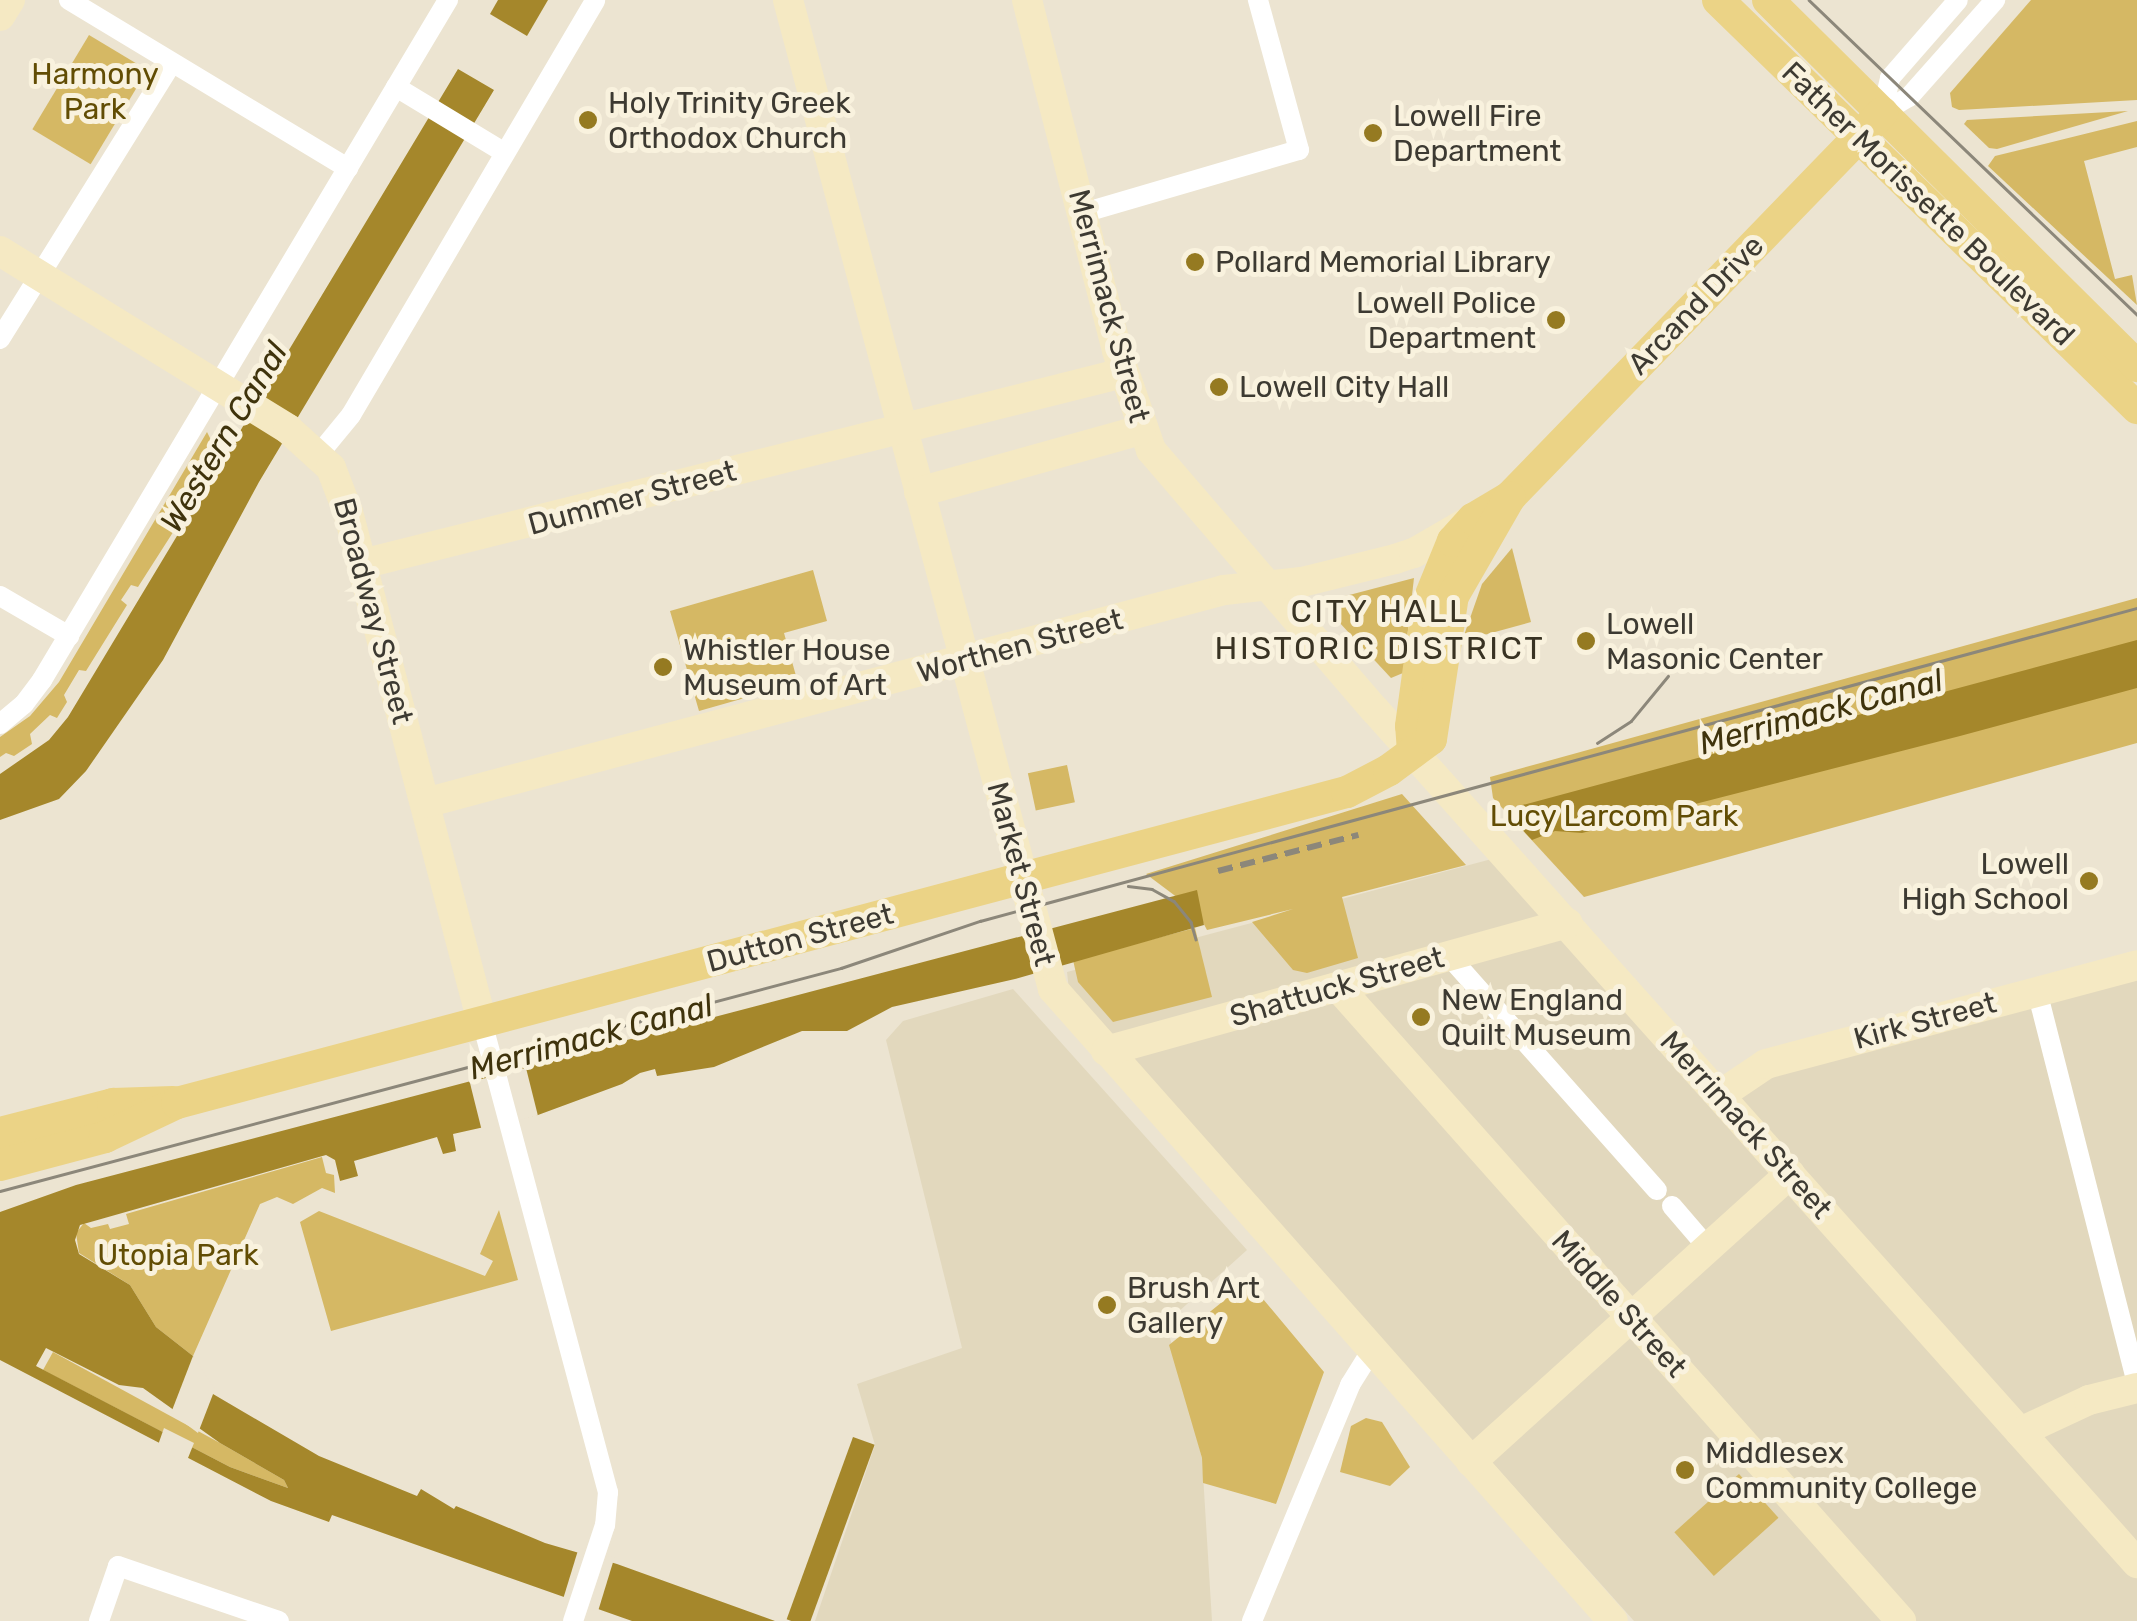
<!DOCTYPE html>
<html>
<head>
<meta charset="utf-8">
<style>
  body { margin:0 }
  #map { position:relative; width:2137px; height:1621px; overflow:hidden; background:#ece4d1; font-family:Rubik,sans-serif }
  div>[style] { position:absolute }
  .built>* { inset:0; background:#e2d8bd }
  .green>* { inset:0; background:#d5b864; transform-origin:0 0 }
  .water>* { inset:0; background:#a5872b; transform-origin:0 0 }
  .pier>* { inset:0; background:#ece4d1; transform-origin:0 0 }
  .street>* { height:20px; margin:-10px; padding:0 10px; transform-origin:10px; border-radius:10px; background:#fff }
  .secondary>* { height:30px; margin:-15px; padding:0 15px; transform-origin:15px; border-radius:15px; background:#f5e9c3 }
  .primary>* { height:32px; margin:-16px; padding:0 16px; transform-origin:16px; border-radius:16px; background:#ebd386 }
  .tram>* { height:2.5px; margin:-1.25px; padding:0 1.25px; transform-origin:1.25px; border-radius:1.25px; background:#8c877a }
  .rail>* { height:6px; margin-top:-3px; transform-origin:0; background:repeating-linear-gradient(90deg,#8c877a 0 15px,transparent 0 23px) }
  .dots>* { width:28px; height:28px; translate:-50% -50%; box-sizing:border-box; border:5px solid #f9f2de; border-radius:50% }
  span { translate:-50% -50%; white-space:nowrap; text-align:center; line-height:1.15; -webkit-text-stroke:10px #f9f2de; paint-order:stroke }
  .park-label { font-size:30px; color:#624d04 }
  .poi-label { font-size:30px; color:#3d3a32 }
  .left { translate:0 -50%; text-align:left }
  .right { translate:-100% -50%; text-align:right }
  .street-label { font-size:30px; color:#3d3a32 }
  .water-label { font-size:32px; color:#3f330c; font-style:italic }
  .neighbourhood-label { font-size:32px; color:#393323; letter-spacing:2.5px }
</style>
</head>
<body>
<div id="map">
  <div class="built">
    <div style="clip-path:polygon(1503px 856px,1726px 1105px,1764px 1077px,2137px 977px,2137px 1621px,1634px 1621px,1069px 990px,1067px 972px)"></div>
    <div style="clip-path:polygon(1013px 989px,1247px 1250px,1166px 1323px,1202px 1458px,1212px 1621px,815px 1621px,875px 1445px,857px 1384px,962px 1348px,886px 1040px,903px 1021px)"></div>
  </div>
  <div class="green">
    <div style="clip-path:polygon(2031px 0,2137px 0,2137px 100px,1959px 110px,1952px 107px,1950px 93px)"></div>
    <div style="left:89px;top:35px;width:68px;height:110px;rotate:31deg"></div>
    <div style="clip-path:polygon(2128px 111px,1997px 149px,1989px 148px,1964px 124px,1967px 120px)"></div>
    <div style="clip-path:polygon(2137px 121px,2137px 147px,2084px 161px,2115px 279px,2132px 275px,2137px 305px,1988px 166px,1995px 156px)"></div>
    <div style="clip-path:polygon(207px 432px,217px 452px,216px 462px,206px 477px,195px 482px,186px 496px,193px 501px,138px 587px,131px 585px,121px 600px,127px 605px,86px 671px,79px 670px,64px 695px,67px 702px,57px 718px,50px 715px,30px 734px,32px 744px,14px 756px,6px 753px,0 757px,0 737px,30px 716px,59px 682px)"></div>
    <div style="clip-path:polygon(1512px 548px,1531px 622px,1462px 641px,1482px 584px)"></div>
    <div style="clip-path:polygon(813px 570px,827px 621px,784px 633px,798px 683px,699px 711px,670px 611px)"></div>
    <div style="clip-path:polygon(1414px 578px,1403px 673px,1391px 678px,1338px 621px,1334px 599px)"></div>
    <div style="clip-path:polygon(2137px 598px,2137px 743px,1584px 897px,1493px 798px,1490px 777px)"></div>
    <div style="left:1067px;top:765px;width:38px;height:40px;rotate:78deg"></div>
    <div style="clip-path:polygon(1402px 794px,1466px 865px,1342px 897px,1358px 958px,1307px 973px,1293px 970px,1252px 922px,1293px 909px,1207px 930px,1198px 913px,1146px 874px)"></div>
    <div style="clip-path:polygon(1195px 928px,1212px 997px,1113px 1022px,1078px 982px,1073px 960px)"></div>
    <div style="clip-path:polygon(322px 1157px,326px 1173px,334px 1175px,335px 1193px,322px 1188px,293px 1204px,277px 1197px,260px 1204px,193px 1356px,156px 1327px,130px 1285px,79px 1253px,76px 1233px,84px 1223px,91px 1228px,108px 1224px,110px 1229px,129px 1224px,126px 1214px)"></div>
    <div style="clip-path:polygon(499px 1210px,518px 1280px,331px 1331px,300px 1222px,319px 1211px,485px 1276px,493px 1261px,480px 1254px)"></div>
    <div style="clip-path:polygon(1248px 1281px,1324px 1372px,1276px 1504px,1203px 1483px,1202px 1458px,1169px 1345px)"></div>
    <div style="clip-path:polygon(53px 1352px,220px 1443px,284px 1480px,288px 1488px,230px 1467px,43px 1370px)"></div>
    <div style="clip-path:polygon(1366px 1418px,1382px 1422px,1410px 1467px,1390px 1486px,1340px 1472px,1351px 1426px)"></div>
    <div style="left:1739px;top:1474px;width:59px;height:87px;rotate:48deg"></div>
  </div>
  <div class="water">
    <div style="clip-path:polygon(498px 0,548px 0,527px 36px,490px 14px)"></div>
    <div style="clip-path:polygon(458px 69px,494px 90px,259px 482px,163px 660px,86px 771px,59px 799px,0 820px,0 774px,49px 740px,68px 717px)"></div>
    <div style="clip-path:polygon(2137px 640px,2137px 688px,1960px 736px,1582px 833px,1555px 831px,1532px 840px,1504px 810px)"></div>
    <div style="clip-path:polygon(evenodd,1197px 890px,1204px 925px,1015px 979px,892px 1007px,847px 1031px,802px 1031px,714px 1067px,657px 1076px,655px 1069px,640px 1073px,622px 1084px,538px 1115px,453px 1134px,456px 1151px,443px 1154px,437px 1137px,354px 1161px,358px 1176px,340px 1181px,335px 1160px,326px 1155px,80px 1225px,75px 1240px,79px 1254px,130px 1285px,156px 1327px,193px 1356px,198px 1373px,213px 1394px,319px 1456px,417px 1496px,421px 1489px,454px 1509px,456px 1506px,545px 1543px,617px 1564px,775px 1621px,632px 1621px,332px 1515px,329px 1522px,271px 1501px,0 1360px,0 1212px,76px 1185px,1197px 890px,46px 1348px,119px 1385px,143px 1388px,220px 1443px,284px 1480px,288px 1488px,230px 1467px,36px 1366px,46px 1348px)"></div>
    <div style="left:853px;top:1437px;width:23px;height:194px;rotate:20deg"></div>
  </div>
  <div class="pier">
    <div style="left:526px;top:1068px;width:49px;height:58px;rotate:76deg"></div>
    <div style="clip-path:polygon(193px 1356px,215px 1389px,198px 1433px,171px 1413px)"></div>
    <div style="clip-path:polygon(164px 1428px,194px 1443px,186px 1463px,157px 1448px)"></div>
    <div style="left:579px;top:1547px;width:37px;height:57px;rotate:17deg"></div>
  </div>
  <div class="street">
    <div style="left:69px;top:0;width:326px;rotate:31.1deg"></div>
    <div style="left:396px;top:87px;width:127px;rotate:31.2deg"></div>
    <div style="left:1882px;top:113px;width:31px;rotate:-31deg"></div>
    <div style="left:1909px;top:97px;width:130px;rotate:-48.4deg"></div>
    <div style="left:1882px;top:113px;width:36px;rotate:-77deg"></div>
    <div style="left:1890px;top:78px;width:103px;rotate:-48.9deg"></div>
    <div style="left:1083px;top:213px;width:225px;rotate:-16.3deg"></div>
    <div style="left:1299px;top:150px;width:156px;rotate:-105.3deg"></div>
    <div style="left:0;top:339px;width:324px;rotate:-58.1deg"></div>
    <div style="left:319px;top:454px;width:50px;rotate:-50.6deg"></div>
    <div style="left:351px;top:415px;width:481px;rotate:-59.5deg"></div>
    <div style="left:0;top:596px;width:80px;rotate:30.1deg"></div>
    <div style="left:0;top:724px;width:31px;rotate:-40deg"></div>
    <div style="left:24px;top:704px;width:30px;rotate:-53deg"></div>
    <div style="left:42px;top:680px;width:792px;rotate:-59.16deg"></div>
    <div style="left:1449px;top:956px;width:313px;rotate:48.4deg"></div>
    <div style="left:2037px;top:991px;width:404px;rotate:75.7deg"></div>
    <div style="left:482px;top:1022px;width:487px;rotate:75deg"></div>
    <div style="left:608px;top:1492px;width:33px;rotate:95deg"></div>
    <div style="left:605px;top:1525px;width:101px;rotate:108.4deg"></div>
    <div style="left:1672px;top:1206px;width:57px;rotate:49.3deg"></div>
    <div style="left:99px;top:1621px;width:58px;rotate:-70.9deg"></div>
    <div style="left:118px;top:1566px;width:170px;rotate:18.9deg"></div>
    <div style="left:1252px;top:1621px;width:256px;rotate:-67.4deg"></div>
    <div style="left:1350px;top:1385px;width:40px;rotate:-58deg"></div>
  </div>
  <div class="secondary">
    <div style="left:788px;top:0;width:1024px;rotate:75deg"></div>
    <div style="left:1053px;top:989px;width:844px;rotate:48.46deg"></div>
    <div style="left:1027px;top:0;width:362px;rotate:75.6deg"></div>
    <div style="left:1117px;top:351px;width:105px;rotate:71deg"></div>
    <div style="left:1151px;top:450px;width:343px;rotate:49.3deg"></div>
    <div style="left:1375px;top:710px;width:1144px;rotate:48.23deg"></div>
    <div style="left:0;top:16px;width:19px;rotate:-58deg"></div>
    <div style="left:0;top:251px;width:339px;rotate:31.7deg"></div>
    <div style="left:288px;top:429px;width:58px;rotate:42.2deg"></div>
    <div style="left:331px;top:468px;width:47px;rotate:68.9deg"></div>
    <div style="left:348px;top:512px;width:527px;rotate:75.28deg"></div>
    <div style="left:919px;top:492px;width:230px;rotate:-15.6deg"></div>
    <div style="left:362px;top:564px;width:785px;rotate:-14.09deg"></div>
    <div style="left:425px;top:803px;width:827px;rotate:-14.93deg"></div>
    <div style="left:1224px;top:590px;width:78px;rotate:-5.9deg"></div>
    <div style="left:1302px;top:582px;width:96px;rotate:-13.9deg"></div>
    <div style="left:1395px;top:559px;width:20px;rotate:-18deg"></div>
    <div style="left:1414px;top:553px;width:66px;rotate:-30.1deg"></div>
    <div style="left:1338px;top:987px;width:848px;rotate:48.39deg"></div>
    <div style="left:1106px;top:1051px;width:479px;rotate:-15.5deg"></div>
    <div style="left:1720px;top:1095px;width:55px;rotate:-34deg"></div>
    <div style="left:1766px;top:1064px;width:384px;rotate:-14.9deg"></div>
    <div style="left:2020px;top:1432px;width:76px;rotate:-24.9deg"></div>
    <div style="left:2089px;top:1400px;width:49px;rotate:-14deg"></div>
    <div style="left:1471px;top:1462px;width:430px;rotate:-42.1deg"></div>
  </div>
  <div class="primary">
    <div style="left:1718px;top:0;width:585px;rotate:44.24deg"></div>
    <div style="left:1768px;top:0;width:520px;rotate:44.77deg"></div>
    <div style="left:1413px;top:752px;width:26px;rotate:-94deg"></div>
    <div style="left:1411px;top:726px;width:125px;rotate:-82.2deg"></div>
    <div style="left:1428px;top:602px;width:66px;rotate:-67.7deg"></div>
    <div style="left:1453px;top:541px;width:30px;rotate:-48deg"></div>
    <div style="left:1473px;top:519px;width:43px;rotate:-30.7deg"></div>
    <div style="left:1510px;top:497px;width:535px;rotate:-45.91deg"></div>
    <div style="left:0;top:1133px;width:117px;rotate:-14.4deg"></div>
    <div style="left:113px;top:1104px;width:60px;rotate:-1.9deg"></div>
    <div style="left:0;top:1165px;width:109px;rotate:-14.9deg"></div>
    <div style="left:105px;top:1137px;width:80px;rotate:-25.3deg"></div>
    <div style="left:177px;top:1103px;width:1211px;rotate:-14.89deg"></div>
    <div style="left:1347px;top:792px;width:47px;rotate:-27.6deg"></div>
    <div style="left:1389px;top:770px;width:52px;rotate:-36.4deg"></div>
    <div style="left:1431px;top:739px;width:145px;rotate:-81.3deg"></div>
    <div style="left:1453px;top:596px;width:114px;rotate:-60.1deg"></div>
  </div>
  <div class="tram">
    <div style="left:1809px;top:0;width:455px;rotate:43.8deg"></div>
    <div style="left:1597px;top:743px;width:40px;rotate:-32.9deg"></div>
    <div style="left:1631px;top:721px;width:58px;rotate:-50.6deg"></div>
    <div style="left:1128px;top:886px;width:24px;rotate:7deg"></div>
    <div style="left:1152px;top:889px;width:25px;rotate:29deg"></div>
    <div style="left:1174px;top:901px;width:27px;rotate:51deg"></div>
    <div style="left:1191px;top:922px;width:18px;rotate:74deg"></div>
    <div style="left:0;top:1191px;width:870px;rotate:-14.85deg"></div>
    <div style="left:841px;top:968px;width:147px;rotate:-18.7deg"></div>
    <div style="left:980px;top:921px;width:1199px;rotate:-15.14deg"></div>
  </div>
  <div class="rail">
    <div style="left:1218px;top:871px;width:145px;rotate:-14.4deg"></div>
  </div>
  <div class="dots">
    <div style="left:588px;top:120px;background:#957a21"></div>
    <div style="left:1373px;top:133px;background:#957a21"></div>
    <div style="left:1195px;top:262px;background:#957a21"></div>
    <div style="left:1556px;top:320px;background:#957a21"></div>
    <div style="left:1219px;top:387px;background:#957a21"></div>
    <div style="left:1586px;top:641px;background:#957a21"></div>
    <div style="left:663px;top:667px;background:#957a21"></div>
    <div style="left:2089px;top:881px;background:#957a21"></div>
    <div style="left:1421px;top:1017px;background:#957a21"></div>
    <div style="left:1107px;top:1305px;background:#957a21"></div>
    <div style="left:1685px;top:1470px;background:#957a21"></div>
  </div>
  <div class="park-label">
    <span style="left:95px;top:91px">Harmony<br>Park</span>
    <span style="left:1614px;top:816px">Lucy Larcom Park</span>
    <span style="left:178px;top:1255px">Utopia Park</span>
  </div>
  <div class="poi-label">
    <span class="left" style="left:608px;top:120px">Holy Trinity Greek<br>Orthodox Church</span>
    <span class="left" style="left:1393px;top:133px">Lowell Fire<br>Department</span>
    <span class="left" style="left:1215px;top:262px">Pollard Memorial Library</span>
    <span class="right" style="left:1536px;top:320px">Lowell Police<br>Department</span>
    <span class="left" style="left:1239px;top:387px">Lowell City Hall</span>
    <span class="left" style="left:1606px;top:641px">Lowell<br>Masonic Center</span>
    <span class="left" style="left:683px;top:667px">Whistler House<br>Museum of Art</span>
    <span class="right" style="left:2069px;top:881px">Lowell<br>High School</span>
    <span class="left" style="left:1441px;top:1017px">New England<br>Quilt Museum</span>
    <span class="left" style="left:1127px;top:1305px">Brush Art<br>Gallery</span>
    <span class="left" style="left:1705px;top:1470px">Middlesex<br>Community College</span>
  </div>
  <div class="street-label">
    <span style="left:1928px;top:204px;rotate:44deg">Father Morissette Boulevard</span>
    <span style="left:1696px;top:305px;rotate:-46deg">Arcand Drive</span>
    <span style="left:1109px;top:306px;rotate:75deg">Merrimack Street</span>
    <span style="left:632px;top:498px;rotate:-15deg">Dummer Street</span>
    <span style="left:373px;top:611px;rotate:75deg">Broadway Street</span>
    <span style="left:1020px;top:646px;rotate:-15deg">Worthen Street</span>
    <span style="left:1021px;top:874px;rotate:75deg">Market Street</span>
    <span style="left:800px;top:938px;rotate:-15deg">Dutton Street</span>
    <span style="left:1337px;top:987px;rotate:-16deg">Shattuck Street</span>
    <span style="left:1925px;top:1021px;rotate:-15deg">Kirk Street</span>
    <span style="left:1746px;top:1125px;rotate:48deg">Merrimack Street</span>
    <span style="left:1619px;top:1304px;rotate:48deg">Middle Street</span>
  </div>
  <div class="water-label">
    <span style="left:224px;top:437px;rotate:-59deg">Western Canal</span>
    <span style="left:1821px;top:712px;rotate:-15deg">Merrimack Canal</span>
    <span style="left:591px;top:1037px;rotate:-15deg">Merrimack Canal</span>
  </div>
  <div class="neighbourhood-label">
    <span style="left:1380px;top:630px">CITY HALL<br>HISTORIC DISTRICT</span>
  </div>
</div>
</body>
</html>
